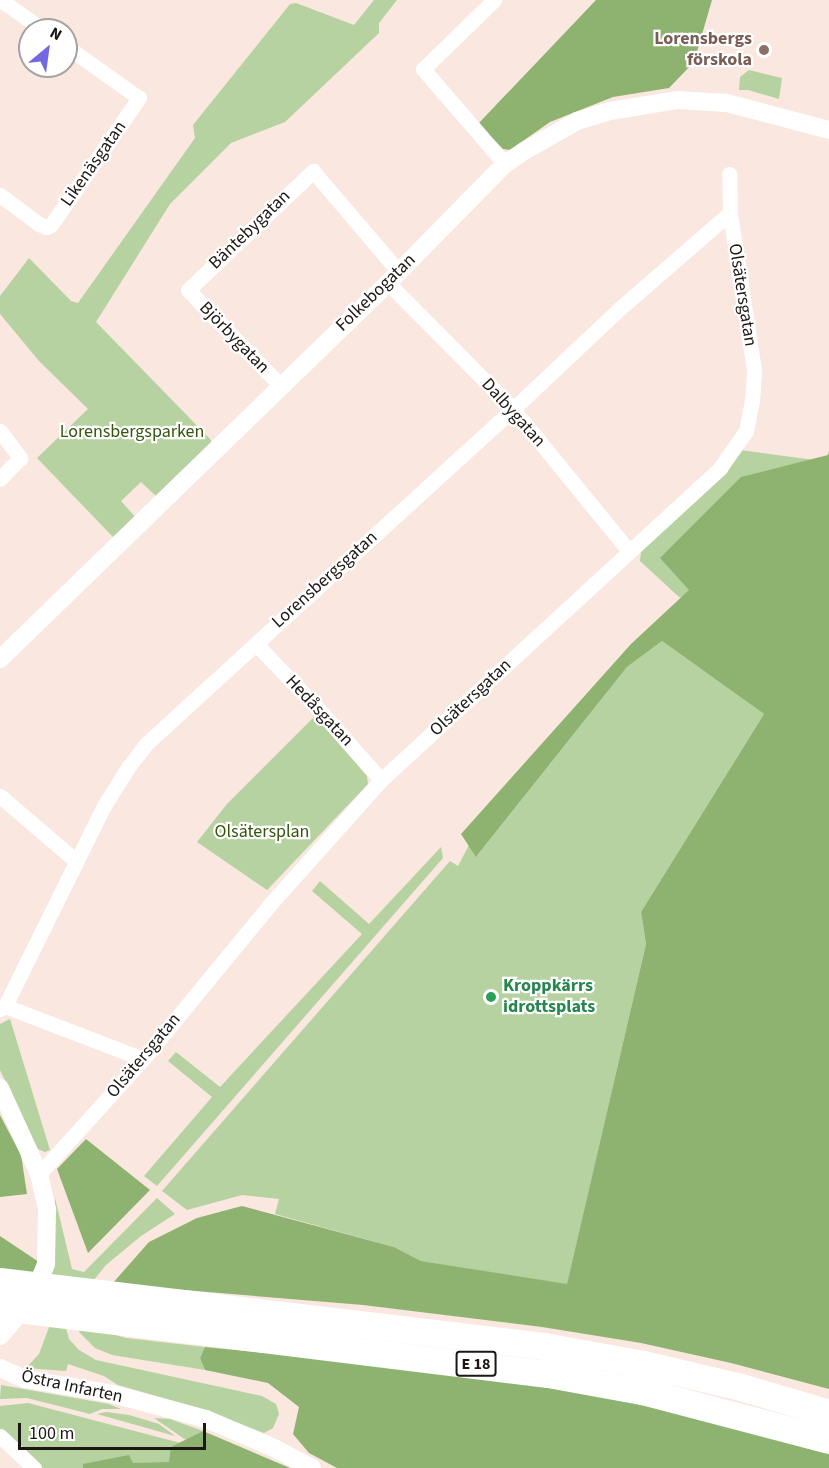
<!DOCTYPE html>
<html>
<head>
<meta charset="utf-8">
<style>
  body { margin:0 }
  #map { position:relative; width:829px; height:1468px; overflow:hidden; background:#fae7df; font-family:"Source Sans 3",sans-serif }
  div>[style] { position:absolute }
  .green>* { inset:0; background:#b5d2a0 }
  .forest>* { inset:0; background:#8eb370 }
  .minor>* { height:15px; margin:-7.5px; padding:0 7.5px; transform-origin:7.5px; border-radius:7.5px; background:#fff }
  .tertiary>* { height:18px; margin:-9px; padding:0 9px; transform-origin:9px; border-radius:9px; background:#fff }
  .motorway>* { height:27px; margin:-13.5px; padding:0 13.5px; transform-origin:13.5px; border-radius:13.5px; background:#fff }
  .dots>* { width:16px; height:16px; translate:-50% -50%; box-sizing:border-box; border:3px solid #fff; border-radius:50% }
  span { translate:-50% -50%; white-space:nowrap; text-align:center; line-height:1.15; -webkit-text-stroke:4.5px #fff; paint-order:stroke }
  .shield-label span { padding:2px 4px; background:#fff; border:2px solid; border-radius:4px; -webkit-text-stroke-width:0 }
  .shield-label { font-size:16px; color:#1d1714; font-weight:700 }
  .education-label { font-size:18px; color:#785e54; font-weight:700 }
  .right { translate:-100% -50%; text-align:right }
  .street-label { font-size:18px; color:#1d1714 }
  .park-label { font-size:18px; color:#33550d }
  .leisure-label { font-size:18px; color:#27864d; font-weight:700 }
  .left { translate:0 -50%; text-align:left }
  .north { position:absolute; left:18px; top:18px; width:60px; height:60px; box-sizing:border-box; background:#fff; border:2px solid #a5a2a1; border-radius:50%; rotate:29deg; font-size:16px; font-weight:700; line-height:24px; text-align:center; color:#1d1714 }
  .north::after { content:''; display:block; margin:auto; width:21px; height:27px; background:#7468e2; clip-path:polygon(50% 0,100% 100%,50% 72%,0 100%) }
  .scale { position:absolute; left:18px; top:1423px; width:188px; height:27px; box-sizing:border-box; border:3px solid #1d1714; border-top:0; padding-left:8px; font-size:18px; line-height:21px; white-space:nowrap; color:#1d1714; -webkit-text-stroke:4px #fff; paint-order:stroke }
</style>
</head>
<body>
<div id="map">
  <div class="green">
    <div style="clip-path:polygon(374px 0,397px 0,379px 23px,379px 33px,285px 122px,231px 143px,170px 204px,96px 322px,211px 440px,211px 445px,158px 498px,141px 482px,121px 501px,137px 519px,113px 537px,37px 458px,88px 409px,39px 361px,0 314px,0 296px,29px 258px,71px 301px,78px 303px,195px 138px,193px 125px,290px 4px,296px 3px,354px 25px)"></div>
    <div style="clip-path:polygon(749px 70px,782px 78px,779px 99px,748px 90px,739px 90px,740px 77px)"></div>
    <div style="clip-path:polygon(740px 450px,829px 462px,685px 598px,679px 597px,640px 561px,641px 552px)"></div>
    <div style="clip-path:polygon(662px 641px,764px 714px,641px 912px,646px 944px,567px 1285px,421px 1261px,394px 1247px,275px 1214px,279px 1199px,242px 1195px,187px 1210px,162px 1191px,450px 861px,458px 866px,469px 845px,477px 856px,627px 667px)"></div>
    <div style="clip-path:polygon(315px 716px,367px 776px,368px 784px,267px 890px,197px 842px,227px 804px)"></div>
    <div style="clip-path:polygon(441px 847px,443px 858px,157px 1186px,144px 1176px,212px 1097px,168px 1061px,176px 1052px,220px 1087px,362px 934px,312px 891px,320px 881px,369px 924px)"></div>
    <div style="clip-path:polygon(10px 1019px,50px 1150px,45px 1152px,38px 1149px,0 1070px,0 1024px)"></div>
    <div style="clip-path:polygon(55px 1198px,72px 1269px,84px 1272px,157px 1198px,175px 1214px,141px 1236px,106px 1265px,93px 1281px,50px 1275px,54px 1247px)"></div>
    <div style="clip-path:polygon(51px 1322px,65px 1325px,69px 1339px,79px 1350px,96px 1360px,262px 1396px,276px 1404px,279px 1414px,273px 1428px,264px 1433px,198px 1408px,118px 1385px,104px 1376px,68px 1364px,66px 1371px,26px 1368px,39px 1354px)"></div>
    <div style="clip-path:polygon(81px 1325px,126px 1338px,205px 1347px,200px 1358px,205px 1370px,112px 1355px,95px 1348px,79px 1332px)"></div>
    <div style="clip-path:polygon(1px 1385px,109px 1404px,121px 1409px,102px 1409px,90px 1414px,27px 1398px,0 1399px)"></div>
    <div style="clip-path:polygon(28px 1403px,192px 1446px,239px 1468px,41px 1468px,0 1429px,0 1406px)"></div>
    <div style="clip-path:polygon(106px 1412px,129px 1415px,159px 1424px,175px 1436px,97px 1414px)"></div>
    <div style="clip-path:polygon(154px 1418px,170px 1419px,203px 1431px,186px 1440px)"></div>
  </div>
  <div class="forest">
    <div style="clip-path:polygon(596px 0,712px 0,694px 62px,669px 88px,613px 97px,550px 122px,510px 150px,503px 149px,478px 124px)"></div>
    <div style="clip-path:polygon(829px 451px,829px 1389px,731px 1363px,641px 1343px,542px 1327px,363px 1305px,112px 1284px,149px 1242px,197px 1218px,242px 1206px,394px 1247px,421px 1261px,567px 1284px,646px 944px,641px 912px,764px 714px,662px 641px,627px 667px,476px 857px,461px 834px,631px 644px,689px 590px,660px 558px,741px 477px,828px 455px)"></div>
    <div style="clip-path:polygon(0 1115px,21px 1155px,27px 1194px,0 1197px)"></div>
    <div style="clip-path:polygon(86px 1139px,150px 1190px,88px 1253px,57px 1169px)"></div>
    <div style="clip-path:polygon(0 1236px,39px 1262px,32px 1274px,0 1269px)"></div>
    <div style="clip-path:polygon(205px 1347px,361px 1362px,634px 1396px,829px 1449px,829px 1468px,337px 1468px,309px 1453px,293px 1434px,299px 1407px,268px 1383px,205px 1370px,200px 1358px)"></div>
    <div style="clip-path:polygon(203px 1431px,290px 1468px,83px 1468px,83px 1464px,129px 1455px,133px 1463px,169px 1462px,171px 1447px)"></div>
  </div>
  <div class="minor">
    <div style="left:1px;top:0;width:52px;rotate:35.5deg"></div>
    <div style="left:494px;top:0;width:99px;rotate:135.8deg"></div>
    <div style="left:423px;top:69px;width:125px;rotate:49.2deg"></div>
    <div style="left:0;top:195px;width:49px;rotate:36.6deg"></div>
    <div style="left:39px;top:224px;width:8px;rotate:23deg"></div>
    <div style="left:46px;top:227px;width:5px;rotate:-22deg"></div>
    <div style="left:51px;top:225px;width:155px;rotate:-55.3deg"></div>
    <div style="left:139px;top:98px;width:90px;rotate:-144.5deg"></div>
    <div style="left:388px;top:283px;width:177px;rotate:45.2deg"></div>
    <div style="left:513px;top:409px;width:183px;rotate:50.8deg"></div>
    <div style="left:280px;top:385px;width:132px;rotate:-134.1deg"></div>
    <div style="left:188px;top:290px;width:173px;rotate:-43.6deg"></div>
    <div style="left:313px;top:171px;width:133px;rotate:49.6deg"></div>
    <div style="left:0;top:431px;width:34px;rotate:53deg"></div>
    <div style="left:20px;top:458px;width:29px;rotate:134deg"></div>
    <div style="left:256px;top:644px;width:95px;rotate:46.3deg"></div>
    <div style="left:322px;top:713px;width:89px;rotate:48.6deg"></div>
    <div style="left:0;top:796px;width:100px;rotate:40.5deg"></div>
    <div style="left:5px;top:1006px;width:148px;rotate:21deg"></div>
    <div style="left:0;top:1009px;width:6px;rotate:-31deg"></div>
    <div style="left:5px;top:1006px;width:225px;rotate:-63.7deg"></div>
    <div style="left:105px;top:804px;width:45px;rotate:-57.7deg"></div>
    <div style="left:129px;top:766px;width:29px;rotate:-52deg"></div>
    <div style="left:147px;top:743px;width:495px;rotate:-42.4deg"></div>
    <div style="left:513px;top:409px;width:146px;rotate:-43.3deg"></div>
    <div style="left:619px;top:309px;width:147px;rotate:-40.9deg"></div>
    <div style="left:39px;top:1174px;width:155px;rotate:-47.9deg"></div>
    <div style="left:143px;top:1059px;width:203px;rotate:-50.6deg"></div>
    <div style="left:272px;top:902px;width:164px;rotate:-48.2deg"></div>
    <div style="left:381px;top:780px;width:461px;rotate:-42.6deg"></div>
    <div style="left:720px;top:468px;width:45px;rotate:-54.9deg"></div>
    <div style="left:746px;top:431px;width:31px;rotate:-79deg"></div>
    <div style="left:752px;top:401px;width:31px;rotate:-86deg"></div>
    <div style="left:754px;top:370px;width:159px;rotate:-98.7deg"></div>
    <div style="left:730px;top:213px;width:39px;rotate:-91deg"></div>
    <div style="left:0;top:1436px;width:47px;rotate:43.3deg"></div>
  </div>
  <div class="tertiary">
    <div style="left:0;top:659px;width:540px;rotate:-44.1deg"></div>
    <div style="left:388px;top:283px;width:167px;rotate:-45.5deg"></div>
    <div style="left:505px;top:164px;width:25px;rotate:-34deg"></div>
    <div style="left:526px;top:150px;width:59px;rotate:-29.6deg"></div>
    <div style="left:577px;top:121px;width:34px;rotate:-17deg"></div>
    <div style="left:610px;top:111px;width:69px;rotate:-9.2deg"></div>
    <div style="left:678px;top:100px;width:49px;rotate:3.5deg"></div>
    <div style="left:727px;top:103px;width:106px;rotate:14.8deg"></div>
    <div style="left:0;top:1088px;width:94px;rotate:65.6deg"></div>
    <div style="left:39px;top:1174px;width:37px;rotate:77deg"></div>
    <div style="left:47px;top:1210px;width:54px;rotate:91.1deg"></div>
    <div style="left:46px;top:1264px;width:38px;rotate:112deg"></div>
    <div style="left:32px;top:1299px;width:49px;rotate:130.9deg"></div>
    <div style="left:0;top:1368px;width:27px;rotate:24deg"></div>
    <div style="left:25px;top:1379px;width:89px;rotate:9.7deg"></div>
    <div style="left:113px;top:1394px;width:96px;rotate:15deg"></div>
    <div style="left:206px;top:1419px;width:74px;rotate:23.1deg"></div>
    <div style="left:274px;top:1448px;width:43px;rotate:27.8deg"></div>
  </div>
  <div class="motorway">
    <div style="left:0;top:1281px;width:548px;rotate:6.81deg"></div>
    <div style="left:544px;top:1346px;width:101px;rotate:10.3deg"></div>
    <div style="left:643px;top:1364px;width:101px;rotate:13.2deg"></div>
    <div style="left:741px;top:1387px;width:92px;rotate:16.5deg"></div>
    <div style="left:0;top:1307px;width:552px;rotate:6.97deg"></div>
    <div style="left:548px;top:1374px;width:96px;rotate:10.3deg"></div>
    <div style="left:642px;top:1391px;width:193px;rotate:14.7deg"></div>
  </div>
  <div class="dots">
    <div style="left:764px;top:50px;background:#8d6e63"></div>
    <div style="left:491px;top:997px;background:#2e9e5b"></div>
  </div>
  <div class="shield-label">
    <span style="left:476px;top:1364px">E 18</span>
  </div>
  <div class="education-label">
    <span class="right" style="left:752px;top:50px">Lorensbergs<br>förskola</span>
  </div>
  <div class="street-label">
    <span style="left:94px;top:164px;rotate:-55deg">Likenäsgatan</span>
    <span style="left:250px;top:230px;rotate:-44deg">Bäntebygatan</span>
    <span style="left:376px;top:293px;rotate:-44deg">Folkebogatan</span>
    <span style="left:742px;top:295px;rotate:81deg">Olsätersgatan</span>
    <span style="left:234px;top:338px;rotate:46deg">Björbygatan</span>
    <span style="left:513px;top:413px;rotate:48deg">Dalbygatan</span>
    <span style="left:325px;top:580px;rotate:-42deg">Lorensbergsgatan</span>
    <span style="left:471px;top:698px;rotate:-43deg">Olsätersgatan</span>
    <span style="left:319px;top:711px;rotate:47deg">Hedåsgatan</span>
    <span style="left:144px;top:1056px;rotate:-50deg">Olsätersgatan</span>
    <span style="left:72px;top:1387px;rotate:12deg">Östra Infarten</span>
  </div>
  <div class="park-label">
    <span style="left:132px;top:432px">Lorensbergsparken</span>
    <span style="left:262px;top:832px">Olsätersplan</span>
  </div>
  <div class="leisure-label">
    <span class="left" style="left:503px;top:997px">Kroppkärrs<br>idrottsplats</span>
  </div>
  <div class="north">N</div>
  <div class="scale">100 m</div>
</div>
</body>
</html>
